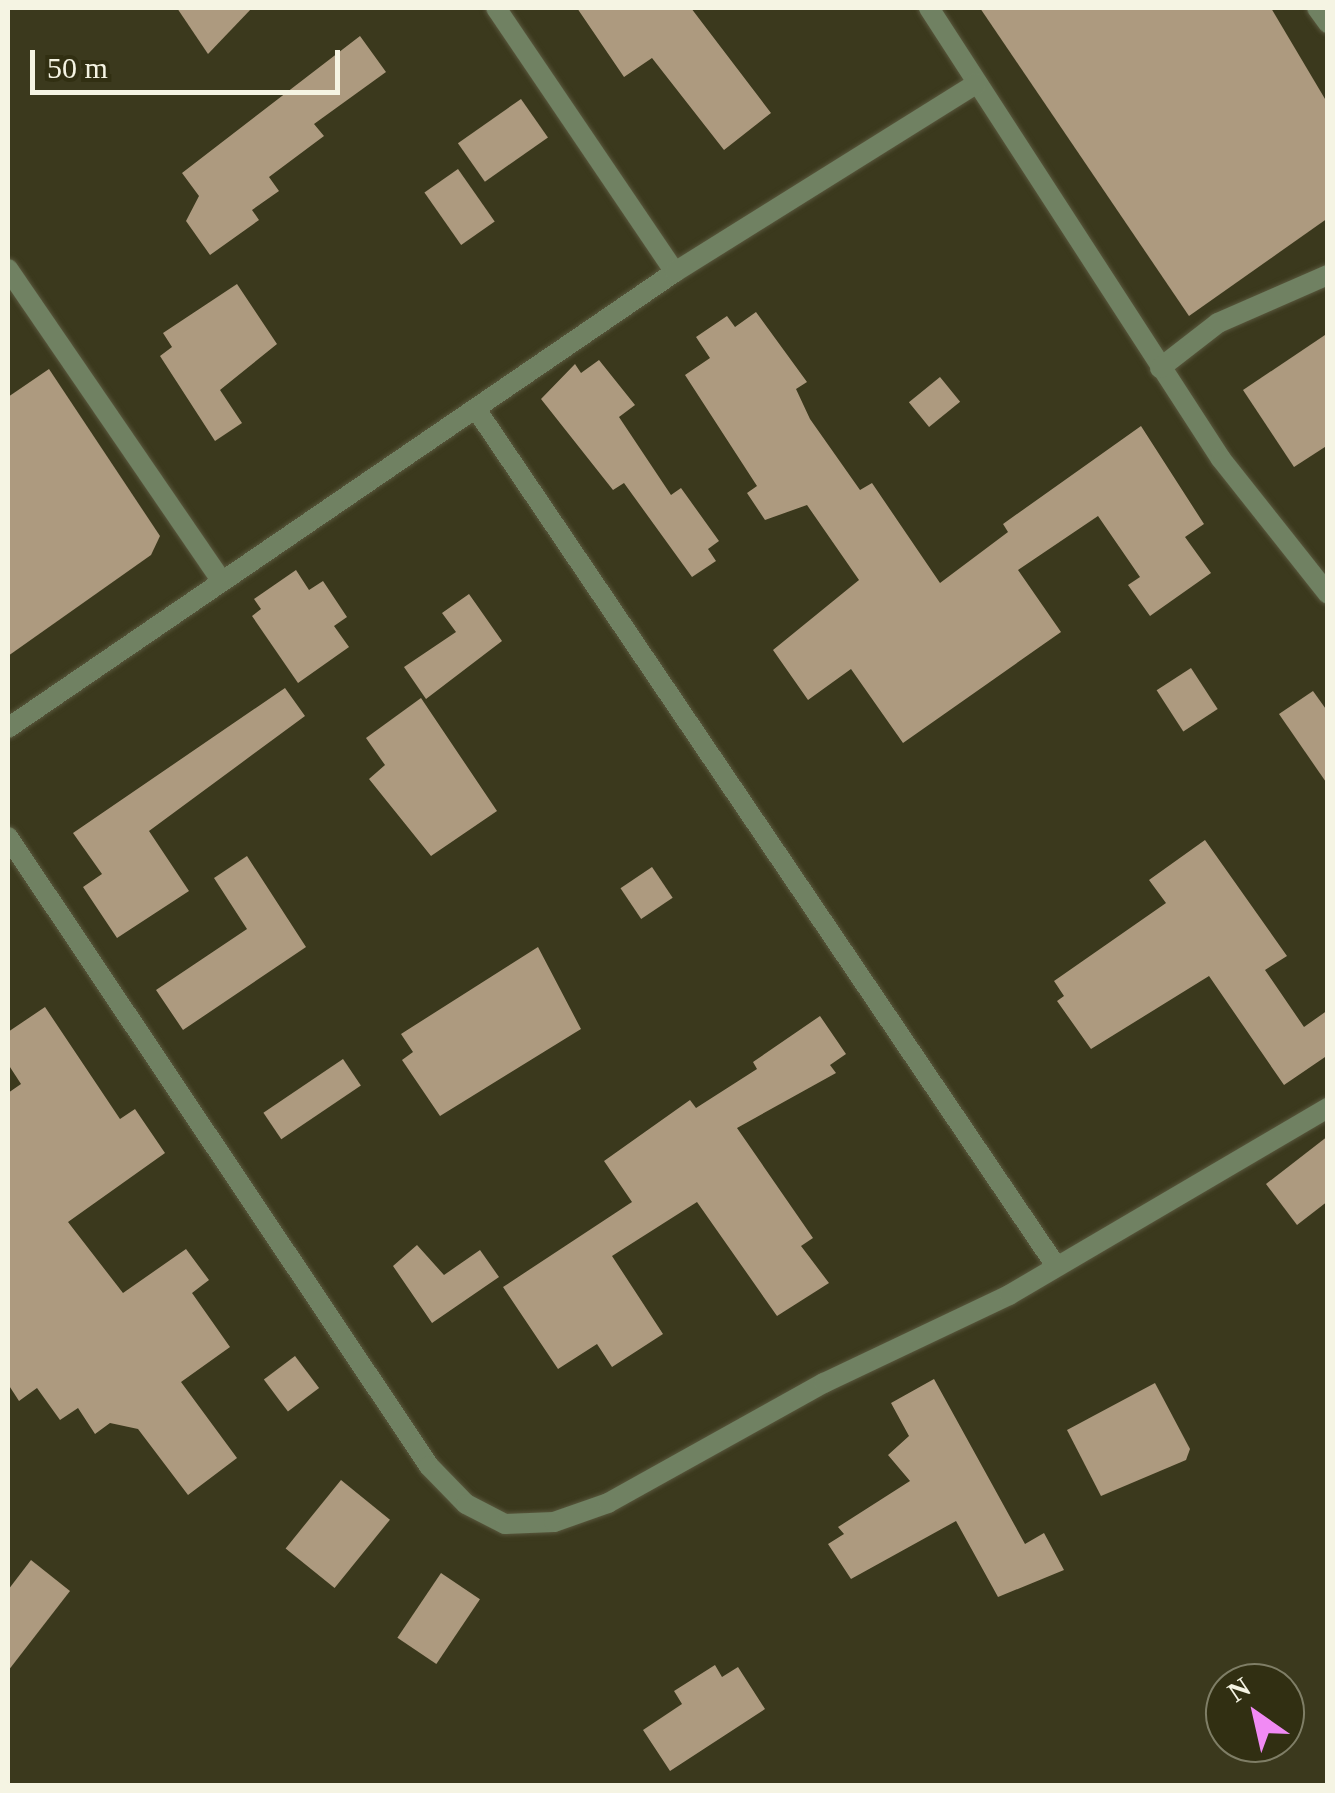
<!DOCTYPE html>
<html>
<head>
<meta charset="utf-8">
<style>
  body { margin:0 }
  #map { position:relative; width:1335px; height:1793px; overflow:hidden; background:#3b391d; font-family:"Times New Roman",serif }
  div>[style] { position:absolute }
  .building>* { inset:0; background:#ad9a7f; transform-origin:0 0 }
  .roads { filter:drop-shadow(0 0 2px #59573d) drop-shadow(0 0 2px #59573d) }
  .minor>* { height:20px; margin:-10px; padding:0 10px; transform-origin:10px; border-radius:10px; background:#708162 }
  span { translate:-50% -50%; white-space:nowrap; text-align:center; line-height:1.15; -webkit-text-stroke:10px #312f12; paint-order:stroke }
  .frame { position:absolute; inset:0; border:10px solid #f5f4e3; pointer-events:none }
  .north { position:absolute; left:1205px; top:1663px; width:100px; height:100px; box-sizing:border-box; background:#312f12; border:2px solid #7f7e66; border-radius:50%; rotate:326deg; font-size:28px; font-weight:700; line-height:40px; text-align:center; color:#f5f4e3 }
  .north::after { content:''; display:block; margin:auto; width:35px; height:45px; background:#f18af4; clip-path:polygon(50% 0,100% 100%,50% 72%,0 100%) }
  .scale { position:absolute; left:30px; top:50px; width:310px; height:45px; box-sizing:border-box; border:5px solid #f5f4e3; border-top:0; padding-left:12px; font-size:30px; line-height:35px; white-space:nowrap; color:#f5f4e3; -webkit-text-stroke:8px #312f12; paint-order:stroke }
</style>
</head>
<body>
<div id="map">
  <div class="building">
    <div style="clip-path:polygon(177px 8px,252px 8px,208px 54px)"></div>
    <div style="clip-path:polygon(577px 8px,691px 8px,771px 113px,724px 150px,652px 58px,624px 77px)"></div>
    <div style="clip-path:polygon(980px 8px,1271px 8px,1328px 104px,1328px 218px,1189px 316px)"></div>
    <div style="clip-path:polygon(360px 36px,386px 72px,314px 124px,324px 136px,269px 177px,279px 191px,252px 210px,259px 220px,210px 255px,186px 221px,199px 196px,182px 173px)"></div>
    <div style="left:521px;top:99px;width:47px;height:77px;rotate:55deg"></div>
    <div style="left:458px;top:169px;width:64px;height:41px;rotate:55deg"></div>
    <div style="clip-path:polygon(237px 284px,277px 344px,220px 390px,242px 423px,215px 441px,160px 356px,172px 347px,163px 333px)"></div>
    <div style="clip-path:polygon(756px 312px,807px 382px,796px 389px,810px 419px,860px 490px,872px 483px,940px 583px,1008px 532px,1003px 524px,1141px 426px,1204px 524px,1185px 537px,1211px 573px,1150px 616px,1128px 585px,1140px 577px,1098px 516px,1018px 570px,1061px 632px,903px 743px,851px 669px,808px 700px,773px 650px,859px 580px,807px 505px,765px 520px,747px 493px,757px 486px,685px 375px,710px 358px,696px 337px,727px 316px,735px 327px)"></div>
    <div style="clip-path:polygon(1328px 333px,1328px 445px,1294px 467px,1243px 390px)"></div>
    <div style="clip-path:polygon(599px 360px,635px 405px,619px 417px,671px 495px,681px 488px,719px 541px,708px 549px,716px 561px,692px 577px,624px 483px,613px 490px,541px 399px,575px 364px,581px 373px)"></div>
    <div style="clip-path:polygon(49px 369px,160px 536px,151px 555px,8px 656px,8px 397px)"></div>
    <div style="left:940px;top:377px;width:32px;height:40px;rotate:51deg"></div>
    <div style="clip-path:polygon(296px 570px,309px 590px,323px 581px,347px 617px,334px 626px,349px 647px,298px 683px,252px 616px,261px 609px,254px 599px)"></div>
    <div style="clip-path:polygon(469px 594px,502px 641px,426px 699px,404px 667px,456px 632px,442px 613px)"></div>
    <div style="left:1191px;top:668px;width:49px;height:41px;rotate:57deg"></div>
    <div style="clip-path:polygon(285px 688px,305px 716px,149px 831px,189px 891px,117px 938px,83px 887px,102px 874px,73px 833px)"></div>
    <div style="clip-path:polygon(1313px 691px,1328px 712px,1328px 785px,1279px 714px)"></div>
    <div style="clip-path:polygon(421px 698px,497px 811px,431px 856px,369px 779px,385px 765px,366px 738px)"></div>
    <div style="clip-path:polygon(1205px 840px,1287px 956px,1265px 970px,1304px 1027px,1328px 1010px,1328px 1055px,1284px 1085px,1209px 976px,1091px 1049px,1057px 1001px,1064px 996px,1054px 981px,1166px 903px,1149px 880px)"></div>
    <div style="clip-path:polygon(247px 856px,306px 947px,183px 1030px,156px 990px,247px 929px,214px 878px)"></div>
    <div style="left:652px;top:867px;width:37px;height:38px;rotate:56deg"></div>
    <div style="clip-path:polygon(538px 947px,581px 1029px,440px 1116px,402px 1060px,413px 1052px,401px 1034px)"></div>
    <div style="clip-path:polygon(45px 1007px,120px 1119px,135px 1109px,165px 1153px,68px 1222px,123px 1293px,186px 1249px,209px 1280px,192px 1293px,230px 1347px,181px 1382px,237px 1458px,188px 1495px,138px 1429px,110px 1423px,95px 1434px,78px 1408px,60px 1420px,37px 1388px,19px 1401px,8px 1384px,8px 1093px,21px 1084px,8px 1064px,8px 1032px)"></div>
    <div style="clip-path:polygon(820px 1016px,846px 1054px,830px 1065px,836px 1073px,737px 1128px,813px 1238px,801px 1246px,829px 1283px,777px 1316px,697px 1202px,612px 1256px,663px 1334px,612px 1367px,597px 1344px,558px 1369px,503px 1287px,632px 1202px,604px 1161px,690px 1100px,696px 1108px,757px 1069px,753px 1062px)"></div>
    <div style="left:343px;top:1059px;width:32px;height:96px;rotate:56deg"></div>
    <div style="clip-path:polygon(1328px 1136px,1328px 1201px,1297px 1225px,1266px 1184px)"></div>
    <div style="clip-path:polygon(417px 1245px,444px 1275px,480px 1250px,499px 1277px,432px 1323px,393px 1266px)"></div>
    <div style="left:295px;top:1356px;width:40px;height:39px;rotate:53deg"></div>
    <div style="clip-path:polygon(934px 1379px,1025px 1544px,1044px 1533px,1064px 1570px,998px 1597px,956px 1521px,851px 1579px,828px 1544px,844px 1534px,838px 1527px,910px 1481px,888px 1455px,909px 1436px,891px 1403px)"></div>
    <div style="clip-path:polygon(1155px 1383px,1190px 1449px,1186px 1460px,1101px 1496px,1067px 1430px)"></div>
    <div style="left:341px;top:1480px;width:63px;height:88px;rotate:39deg"></div>
    <div style="clip-path:polygon(31px 1560px,70px 1591px,8px 1671px,8px 1590px)"></div>
    <div style="left:441px;top:1573px;width:47px;height:78px;rotate:34deg"></div>
    <div style="clip-path:polygon(715px 1665px,722px 1677px,738px 1667px,765px 1709px,670px 1771px,643px 1730px,682px 1704px,674px 1691px)"></div>
  </div>
  <div class="roads">
    <div class="minor">
      <div style="left:496px;top:8px;width:319px;rotate:55.9deg"></div>
      <div style="left:929px;top:8px;width:537px;rotate:57.08deg"></div>
      <div style="left:1221px;top:459px;width:172px;rotate:51.6deg"></div>
      <div style="left:1317px;top:8px;width:19px;rotate:54deg"></div>
      <div style="left:8px;top:269px;width:376px;rotate:55.6deg"></div>
      <div style="left:1160px;top:368px;width:73px;rotate:-37.8deg"></div>
      <div style="left:1218px;top:323px;width:120px;rotate:-23.6deg"></div>
      <div style="left:476px;top:409px;width:1031px;rotate:55.91deg"></div>
      <div style="left:8px;top:728px;width:808px;rotate:-34.36deg"></div>
      <div style="left:675px;top:272px;width:356px;rotate:-32deg"></div>
      <div style="left:8px;top:837px;width:757px;rotate:56.2deg"></div>
      <div style="left:429px;top:1466px;width:53px;rotate:45.8deg"></div>
      <div style="left:466px;top:1504px;width:44px;rotate:27.1deg"></div>
      <div style="left:505px;top:1524px;width:49px;rotate:-2.3deg"></div>
      <div style="left:554px;top:1522px;width:57px;rotate:-19.4deg"></div>
      <div style="left:608px;top:1503px;width:247px;rotate:-29.1deg"></div>
      <div style="left:824px;top:1383px;width:205px;rotate:-25.4deg"></div>
      <div style="left:1009px;top:1295px;width:370px;rotate:-30.4deg"></div>
    </div>
  </div>
  <div class="frame"></div>
  <div class="north">N</div>
  <div class="scale">50 m</div>
</div>
</body>
</html>
